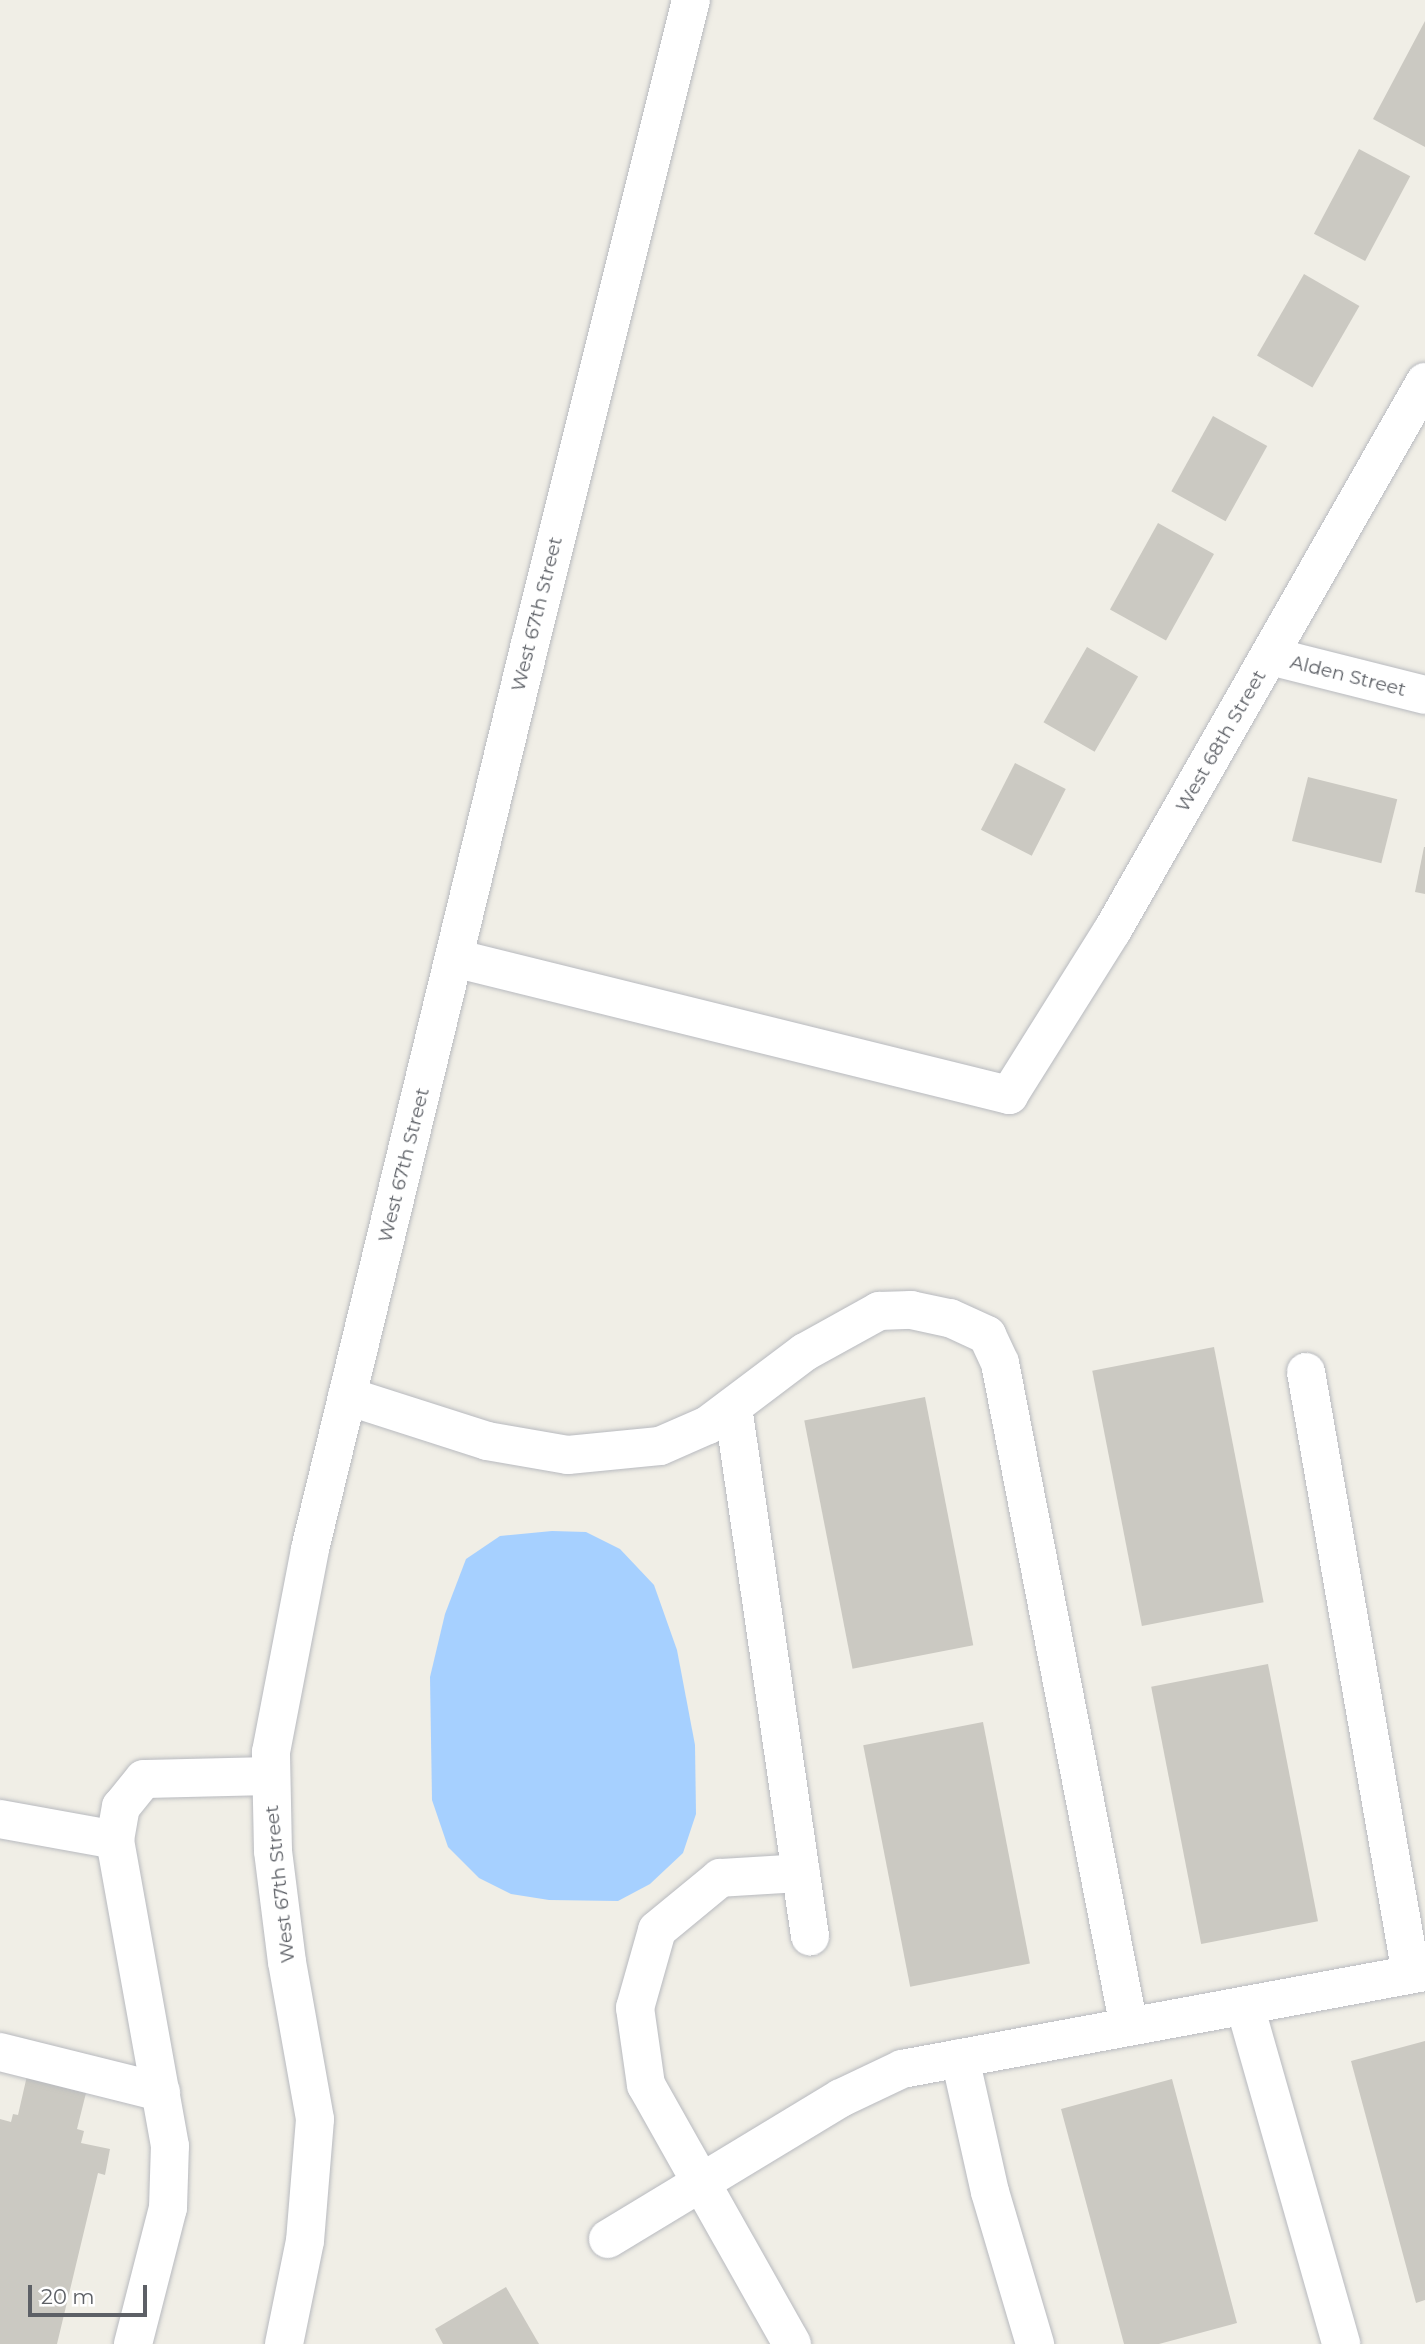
<!DOCTYPE html>
<html>
<head>
<meta charset="utf-8">
<style>
  body { margin:0 }
  #map { position:relative; width:1425px; height:2344px; overflow:hidden; background:#f0eee6; font-family:Montserrat,sans-serif }
  div>[style] { position:absolute }
  .water>* { inset:0; background:#a6d0ff }
  .building>* { inset:0; background:#cbc9c2; transform-origin:0 0 }
  .roads { filter:drop-shadow(0 0 2px #b8babf) drop-shadow(0 0 2px #b8babf) }
  .minor>* { height:38px; margin:-19px; padding:0 19px; transform-origin:19px; border-radius:19px; background:#fff }
  span { translate:-50% -50%; white-space:nowrap; text-align:center; line-height:1.15; -webkit-text-stroke:5px #fff; paint-order:stroke }
  .street-label { font-size:19px; color:#5d6066 }
  .scale { position:absolute; left:28px; top:2285px; width:119px; height:32px; box-sizing:border-box; border:4px solid #5d6066; border-top:0; padding-left:9px; font-size:21px; line-height:24px; white-space:nowrap; color:#5d6066; -webkit-text-stroke:5px #fff; paint-order:stroke }
</style>
</head>
<body>
<div id="map">
  <div class="water">
    <div style="clip-path:polygon(552px 1531px,586px 1532px,620px 1549px,654px 1585px,677px 1650px,695px 1745px,696px 1814px,683px 1853px,650px 1884px,618px 1901px,549px 1900px,511px 1894px,479px 1878px,448px 1847px,432px 1800px,430px 1677px,445px 1614px,466px 1559px,500px 1536px)"></div>
  </div>
  <div class="building">
    <div style="clip-path:polygon(1425px 21px,1425px 147px,1373px 119px)"></div>
    <div style="left:1359px;top:149px;width:58px;height:96px;rotate:28deg"></div>
    <div style="left:1304px;top:274px;width:64px;height:94px;rotate:30deg"></div>
    <div style="left:1213px;top:416px;width:62px;height:86px;rotate:29deg"></div>
    <div style="left:1158px;top:523px;width:64px;height:99px;rotate:29deg"></div>
    <div style="left:1087px;top:647px;width:59px;height:87px;rotate:30deg"></div>
    <div style="left:1015px;top:763px;width:57px;height:75px;rotate:27deg"></div>
    <div style="left:1308px;top:777px;width:92px;height:66px;rotate:14deg"></div>
    <div style="clip-path:polygon(1424px 847px,1425px 847px,1425px 894px,1415px 892px)"></div>
    <div style="left:1214px;top:1347px;width:260px;height:124px;rotate:79deg"></div>
    <div style="left:925px;top:1397px;width:253px;height:123px;rotate:79deg"></div>
    <div style="left:1268px;top:1664px;width:262px;height:119px;rotate:79deg"></div>
    <div style="left:983px;top:1722px;width:246px;height:122px;rotate:79deg"></div>
    <div style="clip-path:polygon(1425px 2041px,1425px 2300px,1416px 2303px,1351px 2061px)"></div>
    <div style="clip-path:polygon(29px 2067px,89px 2081px,77px 2129px,84px 2131px,81px 2143px,110px 2149px,105px 2175px,98px 2173px,57px 2344px,0 2344px,0 2119px,11px 2122px,13px 2114px,18px 2115px)"></div>
    <div style="clip-path:polygon(1172px 2079px,1237px 2323px,1159px 2344px,1124px 2344px,1061px 2109px)"></div>
    <div style="clip-path:polygon(506px 2287px,539px 2344px,443px 2344px,435px 2329px)"></div>
  </div>
  <div class="roads">
    <div class="minor">
      <div style="left:1270px;top:656px;width:160px;rotate:14.1deg"></div>
      <div style="left:454px;top:958px;width:572px;rotate:13.87deg"></div>
      <div style="left:1009px;top:1095px;width:194px;rotate:-57.9deg"></div>
      <div style="left:1112px;top:931px;width:632px;rotate:-60.31deg"></div>
      <div style="left:1306px;top:1372px;width:611px;rotate:80.11deg"></div>
      <div style="left:347px;top:1396px;width:147px;rotate:17.8deg"></div>
      <div style="left:487px;top:1441px;width:82px;rotate:9.8deg"></div>
      <div style="left:568px;top:1455px;width:92px;rotate:-5.6deg"></div>
      <div style="left:660px;top:1446px;width:52px;rotate:-23.6deg"></div>
      <div style="left:708px;top:1425px;width:121px;rotate:-37deg"></div>
      <div style="left:805px;top:1352px;width:85px;rotate:-29deg"></div>
      <div style="left:879px;top:1311px;width:32px;rotate:-2deg"></div>
      <div style="left:911px;top:1310px;width:40px;rotate:12deg"></div>
      <div style="left:950px;top:1318px;width:41px;rotate:24.7deg"></div>
      <div style="left:987px;top:1335px;width:31px;rotate:65deg"></div>
      <div style="left:1000px;top:1363px;width:676px;rotate:79.01deg"></div>
      <div style="left:733px;top:1407px;width:535px;rotate:81.72deg"></div>
      <div style="left:0;top:1819px;width:117px;rotate:10.3deg"></div>
      <div style="left:1245px;top:2006px;width:351px;rotate:74.1deg"></div>
      <div style="left:0;top:2052px;width:166px;rotate:14deg"></div>
      <div style="left:960px;top:2058px;width:137px;rotate:77.4deg"></div>
      <div style="left:990px;top:2192px;width:159px;rotate:73.5deg"></div>
      <div style="left:608px;top:2239px;width:272px;rotate:-31.2deg"></div>
      <div style="left:841px;top:2098px;width:68px;rotate:-25.4deg"></div>
      <div style="left:902px;top:2069px;width:532px;rotate:-10.51deg"></div>
      <div style="left:133px;top:2344px;width:140px;rotate:-75.6deg"></div>
      <div style="left:168px;top:2208px;width:62px;rotate:-88.2deg"></div>
      <div style="left:170px;top:2146px;width:311px;rotate:-100.2deg"></div>
      <div style="left:115px;top:1840px;width:34px;rotate:-80deg"></div>
      <div style="left:121px;top:1807px;width:36px;rotate:-51deg"></div>
      <div style="left:144px;top:1779px;width:127px;rotate:-1.4deg"></div>
      <div style="left:284px;top:2344px;width:105px;rotate:-78.5deg"></div>
      <div style="left:305px;top:2241px;width:122px;rotate:-85.3deg"></div>
      <div style="left:315px;top:2119px;width:159px;rotate:-100.1deg"></div>
      <div style="left:287px;top:1962px;width:112px;rotate:-97.2deg"></div>
      <div style="left:273px;top:1851px;width:99px;rotate:-91.2deg"></div>
      <div style="left:271px;top:1752px;width:207px;rotate:-79.1deg"></div>
      <div style="left:310px;top:1549px;width:931px;rotate:-76.34deg"></div>
      <div style="left:530px;top:644px;width:664px;rotate:-75.96deg"></div>
      <div style="left:792px;top:2344px;width:297px;rotate:-119.4deg"></div>
      <div style="left:646px;top:2085px;width:78px;rotate:-98.1deg"></div>
      <div style="left:635px;top:2008px;width:81px;rotate:-74.2deg"></div>
      <div style="left:657px;top:1930px;width:82px;rotate:-39.5deg"></div>
      <div style="left:720px;top:1878px;width:81px;rotate:-3.5deg"></div>
    </div>
  </div>
  <div class="street-label">
    <span style="left:537px;top:614px;rotate:-76deg">West 67th Street</span>
    <span style="left:1348px;top:676px;rotate:14deg">Alden Street</span>
    <span style="left:1221px;top:741px;rotate:-60deg">West 68th Street</span>
    <span style="left:404px;top:1165px;rotate:-76deg">West 67th Street</span>
    <span style="left:280px;top:1884px;rotate:-96deg">West 67th Street</span>
  </div>
  <div class="scale">20 m</div>
</div>
</body>
</html>
